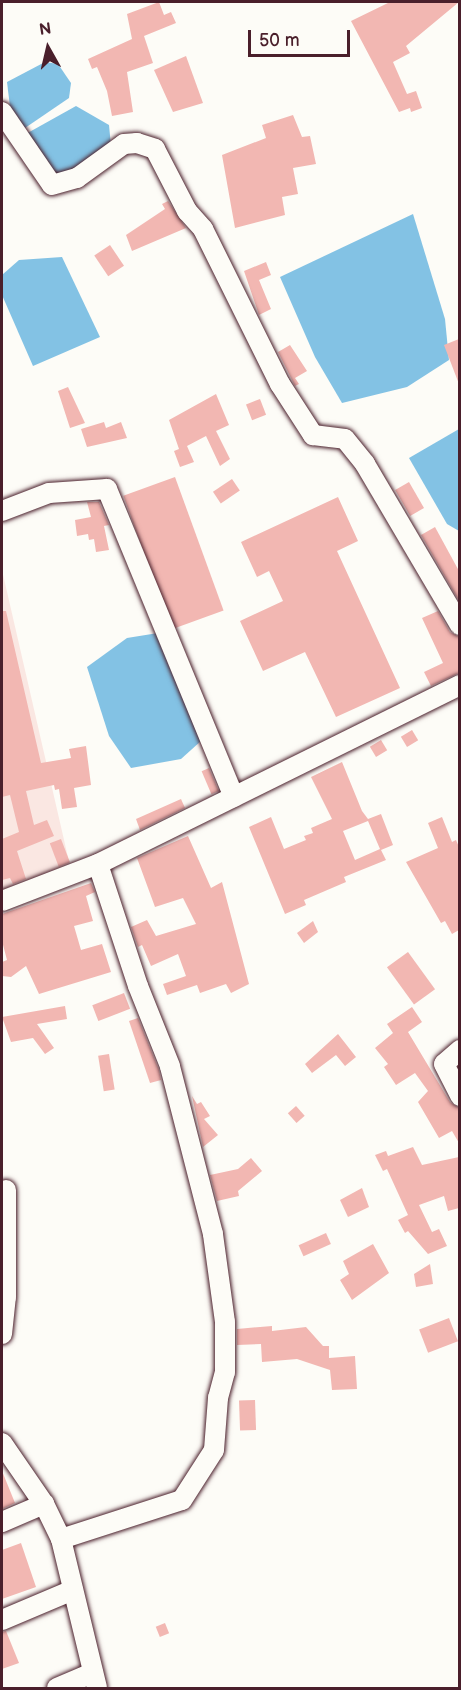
<!DOCTYPE html>
<html>
<head>
<meta charset="utf-8">
<style>
  body { margin:0 }
  #map { position:relative; width:461px; height:1690px; overflow:hidden; background:#fdfcf7; font-family:"Balsamiq Sans",sans-serif }
  div>[style] { position:absolute }
  .built>* { inset:0; background:#fae7e2 }
  .water>* { inset:0; background:#83c2e4 }
  .building>* { inset:0; background:#f2b7b2; transform-origin:0 0 }
  .roads { filter:drop-shadow(0 0 2px #4a1f2b) drop-shadow(0 0 2px #4a1f2b) }
  .minor>* { height:20px; margin:-10px; padding:0 10px; transform-origin:10px; border-radius:10px; background:#fdfcf7 }
  span { translate:-50% -50%; white-space:nowrap; text-align:center; line-height:1.15; -webkit-text-stroke:6px #fdfcf7; paint-order:stroke }
  .frame { position:absolute; inset:0; border:3px solid #4a1f2b; pointer-events:none }
  .north { position:absolute; left:18px; top:18px; width:60px; height:60px; -webkit-text-stroke:4px #fdfcf7; paint-order:stroke; rotate:352deg; font-size:16px; font-weight:700; line-height:24px; text-align:center; color:#4a1f2b }
  .north::after { content:''; display:block; margin:auto; width:21px; height:27px; background:#4a1f2b; clip-path:polygon(50% 0,100% 100%,50% 72%,0 100%) }
  .scale { position:absolute; left:248px; top:30px; width:102px; height:27px; box-sizing:border-box; border:3px solid #4a1f2b; border-top:0; padding-left:8px; font-size:18px; line-height:21px; white-space:nowrap; color:#4a1f2b; -webkit-text-stroke:4px #fdfcf7; paint-order:stroke }
</style>
</head>
<body>
<div id="map">
  <div class="built">
    <div style="clip-path:polygon(2px 570px,70px 866px,2px 892px)"></div>
  </div>
  <div class="water">
    <div style="clip-path:polygon(45px 62px,58px 64px,71px 83px,69px 98px,25px 128px,16px 122px,10px 107px,7px 82px)"></div>
    <div style="clip-path:polygon(76px 106px,109px 125px,111px 146px,86px 168px,57px 175px,24px 135px)"></div>
    <div style="clip-path:polygon(413px 214px,445px 319px,449px 360px,407px 387px,342px 403px,315px 357px,280px 277px)"></div>
    <div style="clip-path:polygon(62px 257px,100px 337px,33px 366px,2px 295px,2px 275px,19px 260px)"></div>
    <div style="clip-path:polygon(459px 429px,459px 531px,447px 524px,409px 458px)"></div>
    <div style="clip-path:polygon(158px 633px,201px 741px,181px 759px,131px 768px,109px 736px,87px 667px,127px 638px)"></div>
  </div>
  <div class="building">
    <div style="clip-path:polygon(159px 2px,164px 15px,171px 12px,176px 23px,144px 36px,153px 63px,127px 72px,133px 112px,112px 116px,107px 91px,97px 67px,92px 69px,88px 59px,132px 39px,127px 14px)"></div>
    <div style="clip-path:polygon(390px 2px,459px 2px,406px 46px,410px 53px,393px 62px,407px 94px,416px 91px,422px 108px,411px 112px,410px 108px,399px 112px,351px 21px)"></div>
    <div style="clip-path:polygon(186px 56px,203px 103px,173px 112px,154px 70px)"></div>
    <div style="clip-path:polygon(293px 115px,302px 137px,310px 136px,316px 164px,293px 168px,298px 194px,282px 197px,285px 215px,235px 228px,222px 155px,266px 138px,262px 125px)"></div>
    <div style="clip-path:polygon(168px 201px,186px 228px,132px 251px,126px 235px,165px 209px,162px 204px)"></div>
    <div style="left:110px;top:245px;width:25px;height:19px;rotate:56deg"></div>
    <div style="clip-path:polygon(266px 262px,271px 275px,259px 280px,271px 309px,259px 315px,244px 271px)"></div>
    <div style="clip-path:polygon(459px 339px,459px 384px,444px 345px)"></div>
    <div style="clip-path:polygon(290px 345px,307px 371px,295px 378px,299px 384px,295px 386px,278px 352px)"></div>
    <div style="clip-path:polygon(68px 387px,85px 423px,70px 428px,58px 391px)"></div>
    <div style="clip-path:polygon(216px 394px,229px 425px,216px 431px,230px 459px,220px 466px,206px 436px,187px 446px,194px 462px,180px 467px,174px 451px,179px 449px,169px 420px)"></div>
    <div style="left:260px;top:399px;width:17px;height:15px;rotate:69deg"></div>
    <div style="clip-path:polygon(104px 422px,106px 428px,121px 422px,127px 438px,87px 447px,81px 429px)"></div>
    <div style="left:175px;top:477px;width:142px;height:55px;rotate:70deg"></div>
    <div style="left:232px;top:479px;width:14px;height:23px;rotate:56deg"></div>
    <div style="left:409px;top:482px;width:30px;height:16px;rotate:60deg"></div>
    <div style="clip-path:polygon(338px 497px,358px 541px,337px 551px,400px 688px,336px 717px,305px 652px,263px 671px,240px 621px,283px 601px,269px 571px,257px 577px,241px 542px)"></div>
    <div style="clip-path:polygon(87px 502px,99px 502px,109px 525px,104px 526px,109px 550px,96px 552px,94px 539px,89px 540px,88px 534px,77px 536px,75px 520px,91px 517px)"></div>
    <div style="clip-path:polygon(435px 527px,459px 571px,459px 601px,421px 535px)"></div>
    <div style="clip-path:polygon(2px 611px,6px 611px,41px 763px,71px 758px,69px 749px,86px 746px,91px 785px,74px 788px,77px 807px,62px 809px,59px 789px,55px 790px,54px 785px,26px 791px,34px 825px,47px 820px,54px 836px,17px 851px,26px 879px,13px 884px,10px 878px,2px 880px,2px 839px,19px 832px,10px 795px,2px 797px)"></div>
    <div style="clip-path:polygon(438px 611px,450px 632px,459px 637px,459px 673px,431px 686px,424px 672px,443px 663px,422px 618px)"></div>
    <div style="left:412px;top:730px;width:12px;height:13px;rotate:59deg"></div>
    <div style="left:381px;top:740px;width:12px;height:13px;rotate:59deg"></div>
    <div style="clip-path:polygon(evenodd,342px 762px,362px 811px,368px 819px,381px 814px,393px 845px,381px 850px,386px 860px,344px 877px,346px 882px,304px 900px,306px 905px,285px 914px,249px 827px,271px 817px,284px 849px,306px 840px,304px 836px,313px 833px,311px 828px,332px 819px,311px 777px,342px 762px,368px 821px,380px 849px,355px 860px,343px 831px,368px 821px)"></div>
    <div style="left:209px;top:768px;width:25px;height:8px;rotate:67deg"></div>
    <div style="clip-path:polygon(181px 799px,185px 808px,140px 830px,136px 819px)"></div>
    <div style="clip-path:polygon(442px 817px,452px 842px,456px 840px,459px 847px,459px 930px,452px 934px,445px 921px,441px 923px,406px 862px,438px 848px,428px 823px)"></div>
    <div style="clip-path:polygon(188px 836px,211px 888px,222px 882px,249px 984px,231px 993px,226px 984px,200px 993px,197px 985px,167px 995px,163px 984px,186px 976px,178px 954px,151px 966px,142px 945px,138px 947px,131px 927px,147px 920px,156px 936px,196px 924px,183px 898px,155px 907px,137px 858px)"></div>
    <div style="left:61px;top:839px;width:25px;height:12px;rotate:69deg"></div>
    <div style="clip-path:polygon(91px 883px,95px 892px,86px 896px,93px 921px,74px 926px,81px 950px,102px 944px,111px 972px,39px 994px,26px 966px,11px 977px,2px 976px,2px 962px,7px 960px,2px 941px,2px 914px)"></div>
    <div style="clip-path:polygon(313px 921px,318px 932px,304px 943px,297px 933px)"></div>
    <div style="left:408px;top:952px;width:46px;height:26px;rotate:54deg"></div>
    <div style="left:124px;top:993px;width:17px;height:34px;rotate:69deg"></div>
    <div style="clip-path:polygon(65px 1006px,67px 1019px,37px 1024px,54px 1048px,45px 1054px,33px 1038px,11px 1042px,2px 1017px)"></div>
    <div style="clip-path:polygon(412px 1007px,422px 1022px,408px 1032px,450px 1102px,459px 1108px,459px 1143px,452px 1131px,439px 1138px,418px 1102px,428px 1091px,415px 1073px,396px 1085px,384px 1067px,388px 1064px,375px 1048px,393px 1033px,387px 1024px)"></div>
    <div style="clip-path:polygon(138px 1018px,159px 1070px,161px 1080px,150px 1083px,129px 1021px)"></div>
    <div style="clip-path:polygon(338px 1034px,356px 1057px,345px 1066px,336px 1055px,312px 1073px,305px 1064px)"></div>
    <div style="left:109px;top:1054px;width:36px;height:11px;rotate:81deg"></div>
    <div style="clip-path:polygon(192px 1096px,197px 1104px,201px 1102px,210px 1116px,204px 1119px,218px 1135px,203px 1147px)"></div>
    <div style="left:296px;top:1106px;width:13px;height:11px;rotate:48deg"></div>
    <div style="clip-path:polygon(413px 1147px,422px 1165px,459px 1157px,459px 1208px,448px 1211px,444px 1196px,419px 1205px,432px 1232px,439px 1229px,447px 1246px,428px 1254px,408px 1231px,405px 1233px,398px 1220px,408px 1215px,387px 1169px,383px 1171px,375px 1155px,386px 1151px,388px 1156px)"></div>
    <div style="clip-path:polygon(251px 1158px,262px 1171px,238px 1191px,239px 1196px,217px 1201px,210px 1175px,238px 1169px)"></div>
    <div style="clip-path:polygon(362px 1188px,369px 1207px,348px 1217px,340px 1200px)"></div>
    <div style="left:326px;top:1233px;width:12px;height:30px;rotate:66deg"></div>
    <div style="clip-path:polygon(373px 1244px,389px 1273px,352px 1300px,340px 1280px,349px 1274px,343px 1261px)"></div>
    <div style="clip-path:polygon(430px 1264px,433px 1284px,416px 1287px,414px 1274px)"></div>
    <div style="left:449px;top:1318px;width:25px;height:32px;rotate:69deg"></div>
    <div style="clip-path:polygon(272px 1326px,272px 1331px,306px 1327px,323px 1346px,329px 1346px,329px 1358px,355px 1356px,357px 1389px,332px 1390px,330px 1370px,297px 1359px,262px 1362px,261px 1344px,237px 1345px,237px 1329px)"></div>
    <div style="left:255px;top:1400px;width:30px;height:16px;rotate:88deg"></div>
    <div style="clip-path:polygon(2px 1471px,15px 1503px,2px 1509px)"></div>
    <div style="clip-path:polygon(21px 1543px,36px 1587px,2px 1599px,2px 1550px)"></div>
    <div style="left:165px;top:1623px;width:11px;height:10px;rotate:68deg"></div>
    <div style="clip-path:polygon(6px 1631px,19px 1663px,2px 1669px,2px 1632px)"></div>
  </div>
  <div class="roads">
    <div class="minor">
      <div style="left:2px;top:112px;width:88px;rotate:55.6deg"></div>
      <div style="left:52px;top:185px;width:26px;rotate:-16deg"></div>
      <div style="left:77px;top:178px;width:58px;rotate:-35.9deg"></div>
      <div style="left:124px;top:144px;width:13px;rotate:-4deg"></div>
      <div style="left:137px;top:143px;width:19px;rotate:18deg"></div>
      <div style="left:155px;top:149px;width:70px;rotate:62.7deg"></div>
      <div style="left:187px;top:211px;width:24px;rotate:48deg"></div>
      <div style="left:203px;top:229px;width:173px;rotate:63.6deg"></div>
      <div style="left:280px;top:384px;width:61px;rotate:57.1deg"></div>
      <div style="left:313px;top:435px;width:32px;rotate:7deg"></div>
      <div style="left:345px;top:439px;width:32px;rotate:51deg"></div>
      <div style="left:365px;top:464px;width:187px;rotate:59.5deg"></div>
      <div style="left:2px;top:511px;width:50px;rotate:-21deg"></div>
      <div style="left:49px;top:493px;width:58px;rotate:-3.9deg"></div>
      <div style="left:107px;top:489px;width:333px;rotate:67.6deg"></div>
      <div style="left:2px;top:901px;width:103px;rotate:-21.1deg"></div>
      <div style="left:98px;top:864px;width:404px;rotate:-26.3deg"></div>
      <div style="left:460px;top:1050px;width:21px;rotate:139deg"></div>
      <div style="left:444px;top:1064px;width:36px;rotate:63deg"></div>
      <div style="left:2px;top:1334px;width:37px;rotate:-84deg"></div>
      <div style="left:6px;top:1297px;width:107px;rotate:-90deg"></div>
      <div style="left:2px;top:1443px;width:74px;rotate:55.5deg"></div>
      <div style="left:44px;top:1504px;width:39px;rotate:64deg"></div>
      <div style="left:61px;top:1539px;width:127px;rotate:-17.9deg"></div>
      <div style="left:182px;top:1500px;width:59px;rotate:-57.4deg"></div>
      <div style="left:214px;top:1450px;width:52px;rotate:-85.6deg"></div>
      <div style="left:218px;top:1398px;width:27px;rotate:-75deg"></div>
      <div style="left:225px;top:1372px;width:50px;rotate:-90deg"></div>
      <div style="left:225px;top:1322px;width:89px;rotate:-97.8deg"></div>
      <div style="left:213px;top:1234px;width:173px;rotate:-104.4deg"></div>
      <div style="left:170px;top:1066px;width:86px;rotate:-111.8deg"></div>
      <div style="left:138px;top:986px;width:128px;rotate:-108.2deg"></div>
      <div style="left:2px;top:1522px;width:46px;rotate:-23.2deg"></div>
      <div style="left:61px;top:1539px;width:153px;rotate:76.4deg"></div>
      <div style="left:2px;top:1620px;width:77px;rotate:-22.9deg"></div>
      <div style="left:57px;top:1688px;width:39px;rotate:-23deg"></div>
    </div>
  </div>
  <div class="frame"></div>
  <div class="north">N</div>
  <div class="scale">50 m</div>
</div>
</body>
</html>
